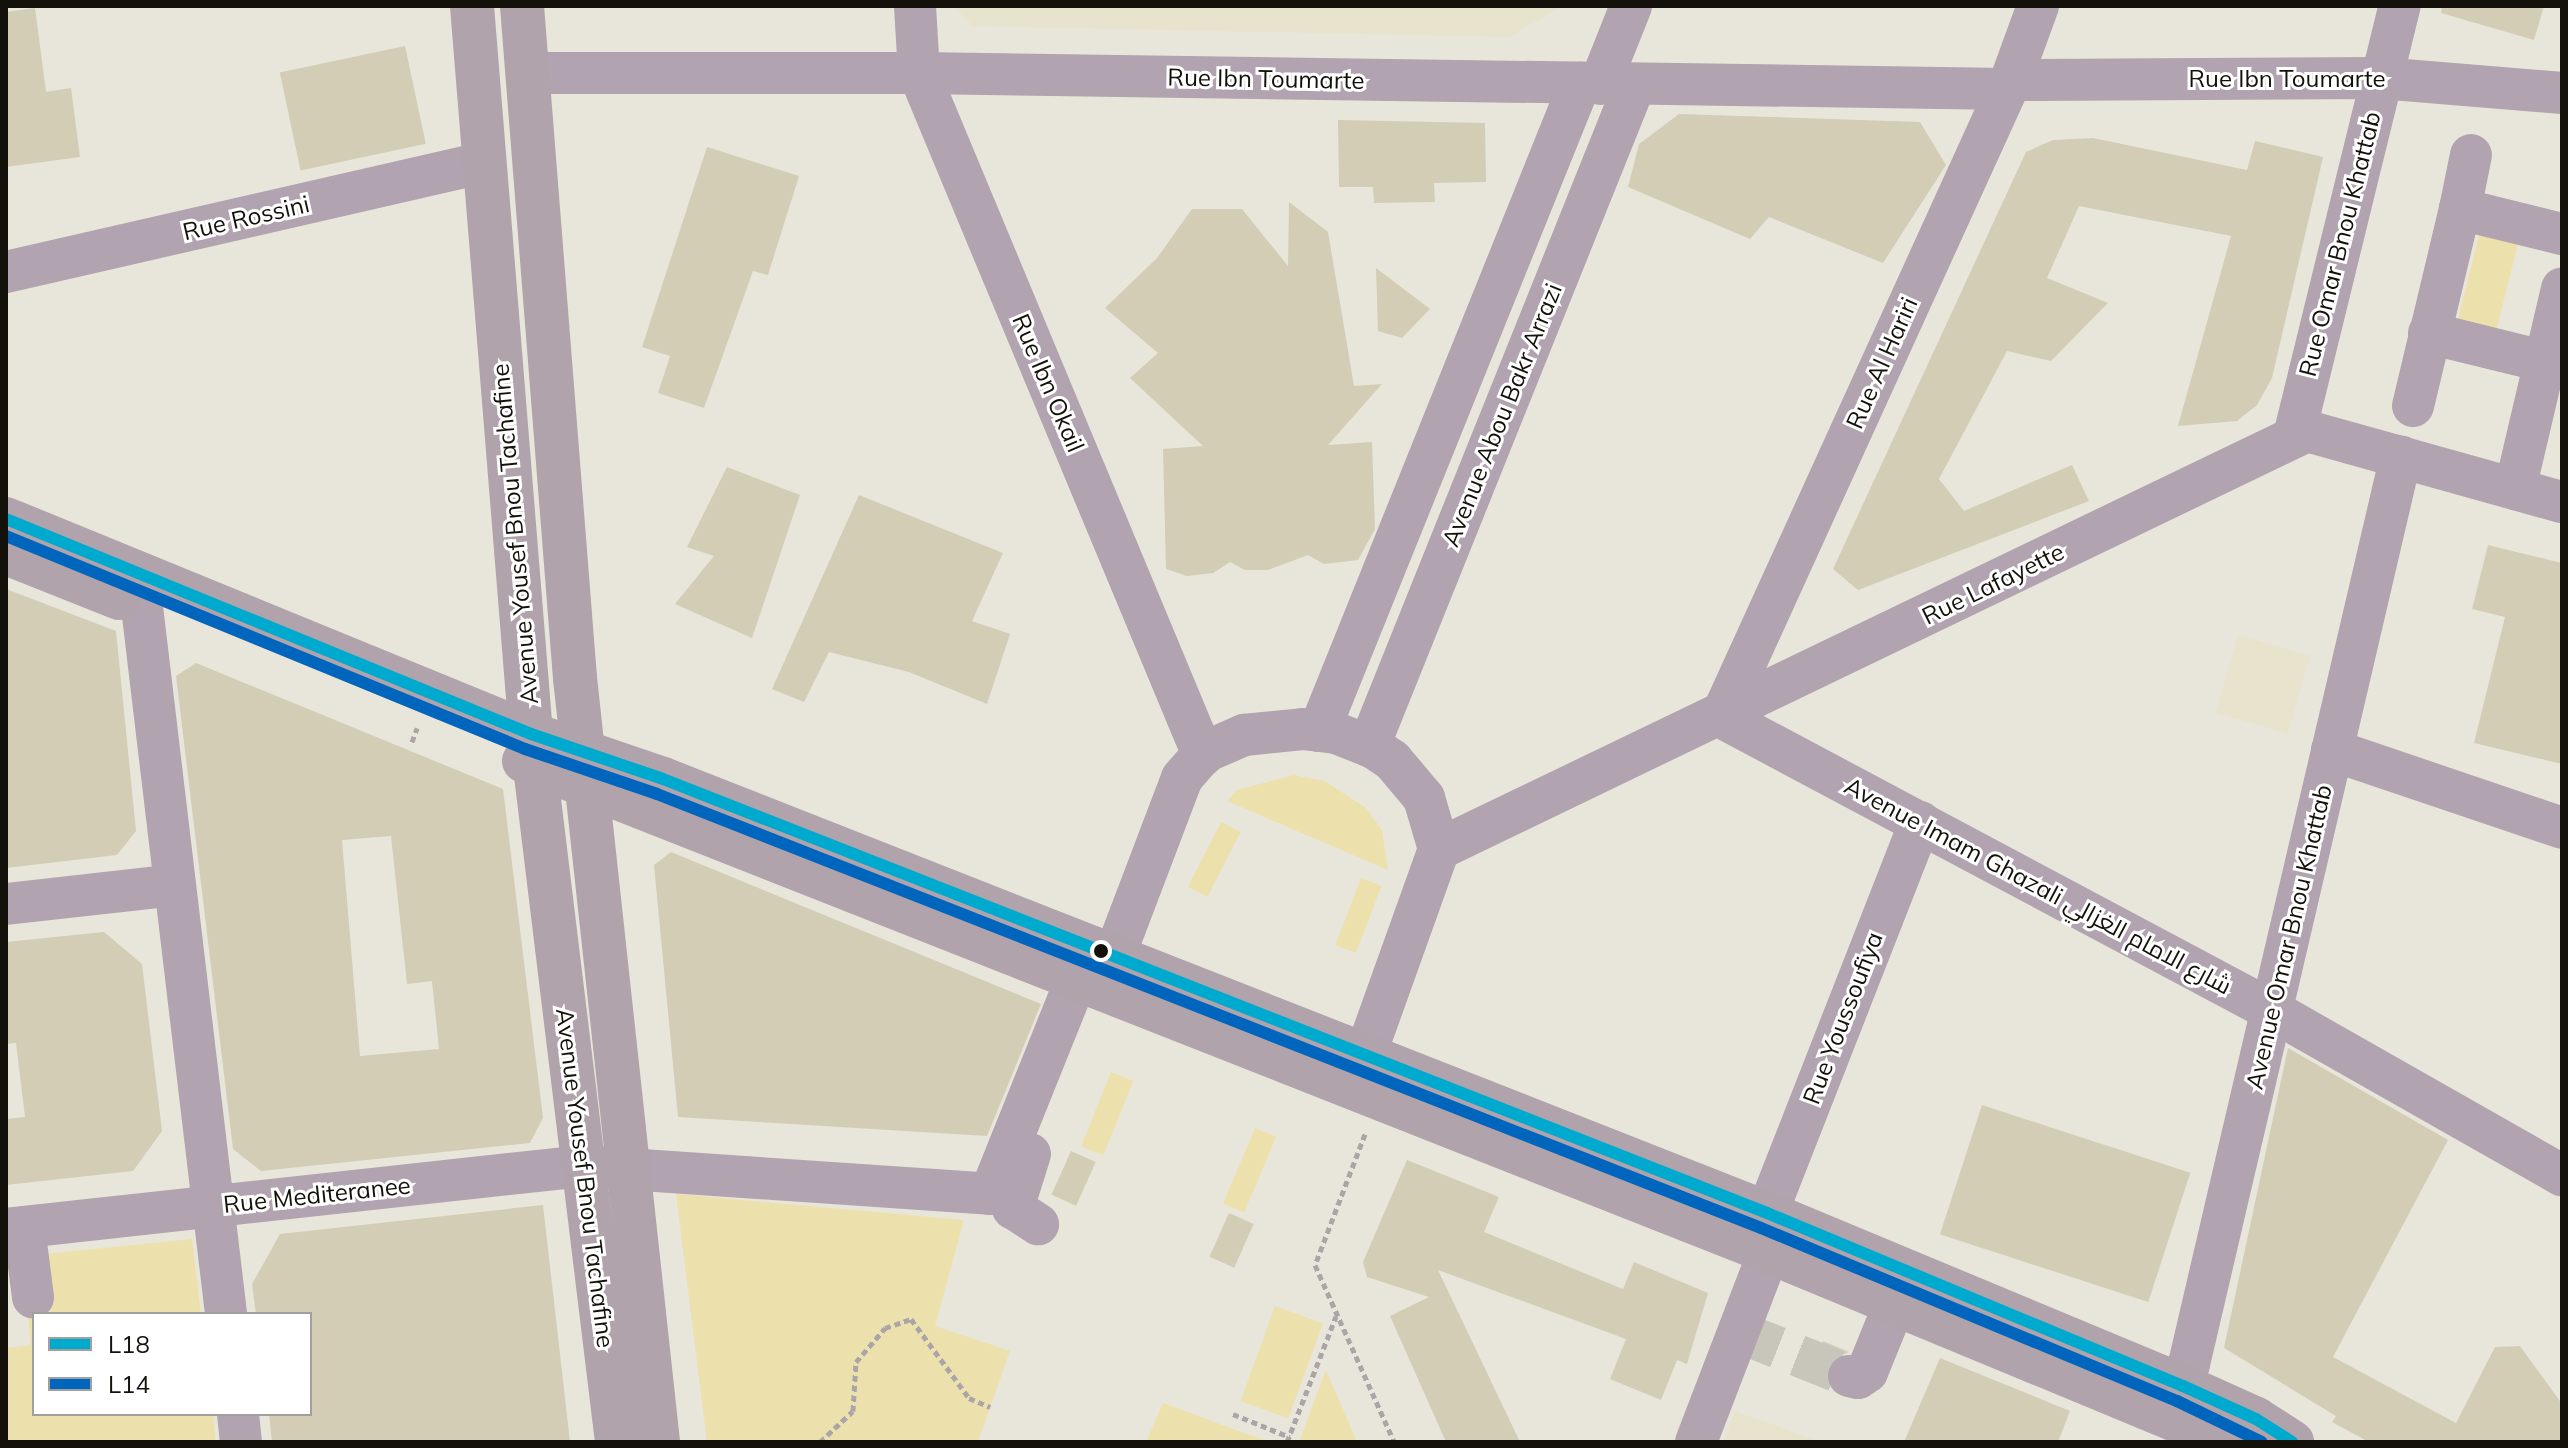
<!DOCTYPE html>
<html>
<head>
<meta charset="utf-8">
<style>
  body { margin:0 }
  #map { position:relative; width:2568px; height:1448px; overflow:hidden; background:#e8e6da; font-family:Mulish,Cairo,sans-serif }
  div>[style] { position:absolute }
  .built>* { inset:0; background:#e7e3cd; transform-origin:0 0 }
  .green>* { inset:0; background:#ece1ad; transform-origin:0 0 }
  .building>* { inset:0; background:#d2cdb4; transform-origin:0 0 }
  .minor-tunnel>* { height:42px; margin-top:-21px; transform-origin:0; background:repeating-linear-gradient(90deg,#c8c6bb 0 42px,transparent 0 63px) }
  .path>* { height:5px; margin-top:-2.5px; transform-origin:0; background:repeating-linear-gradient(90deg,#aca5a7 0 6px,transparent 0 10px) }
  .minor>* { height:42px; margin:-21px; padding:0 21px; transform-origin:21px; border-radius:21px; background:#b1a3af }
  .major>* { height:44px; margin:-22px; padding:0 22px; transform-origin:22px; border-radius:22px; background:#b1a3ac }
  .bus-1>* { height:12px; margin:-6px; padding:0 6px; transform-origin:6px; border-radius:6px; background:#00a9ce }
  .bus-2>* { height:12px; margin:-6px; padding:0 6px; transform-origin:6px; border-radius:6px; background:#0065bd }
  .dots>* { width:22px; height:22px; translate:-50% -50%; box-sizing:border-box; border:4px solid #fff; border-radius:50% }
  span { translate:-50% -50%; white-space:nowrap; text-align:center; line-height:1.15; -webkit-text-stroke:6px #fff; paint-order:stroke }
  .street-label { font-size:24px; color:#13110a }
  .frame { position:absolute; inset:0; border:8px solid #13110a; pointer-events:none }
  .legend { position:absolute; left:32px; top:1312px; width:280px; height:104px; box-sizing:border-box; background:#fff; border:2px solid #a1a09d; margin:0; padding:10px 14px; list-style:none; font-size:24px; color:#13110a }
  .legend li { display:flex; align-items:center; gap:16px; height:40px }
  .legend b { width:40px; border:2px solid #a1a09d }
</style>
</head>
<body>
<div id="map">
  <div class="built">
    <div style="clip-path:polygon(953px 6px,1562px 6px,1509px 37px,973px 26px)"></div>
    <div style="left:2238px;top:635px;width:75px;height:81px;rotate:16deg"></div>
    <div style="clip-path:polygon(1735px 1411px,1807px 1437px,1821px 1442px,1723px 1442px)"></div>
  </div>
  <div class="green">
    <div style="left:2480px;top:231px;width:40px;height:96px;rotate:14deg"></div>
    <div style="clip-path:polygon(1293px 775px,1325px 781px,1366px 808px,1382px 830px,1388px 870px,1227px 801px,1237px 790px)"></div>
    <div style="left:1221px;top:822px;width:22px;height:73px;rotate:27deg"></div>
    <div style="left:1361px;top:878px;width:22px;height:72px;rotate:21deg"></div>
    <div style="left:1111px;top:1072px;width:24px;height:80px;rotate:22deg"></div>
    <div style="left:1255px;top:1128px;width:23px;height:82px;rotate:23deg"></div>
    <div style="clip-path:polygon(676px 1194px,964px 1220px,935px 1326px,1010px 1351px,978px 1442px,707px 1442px)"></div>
    <div style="clip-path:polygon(192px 1239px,201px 1314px,34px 1314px,34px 1414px,213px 1414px,216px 1442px,6px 1442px,6px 1348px,31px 1345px,27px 1308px,34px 1255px)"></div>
    <div style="left:1275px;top:1306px;width:51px;height:101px;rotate:20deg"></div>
    <div style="clip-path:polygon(1326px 1370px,1357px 1442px,1299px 1442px)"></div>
    <div style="clip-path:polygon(1163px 1403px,1228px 1427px,1270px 1442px,1146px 1442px)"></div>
  </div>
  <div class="building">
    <div style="clip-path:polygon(2442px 6px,2544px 6px,2534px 40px,2441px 13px)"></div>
    <div style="clip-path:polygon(35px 8px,46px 92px,71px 88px,80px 157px,6px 167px,6px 12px)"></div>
    <div style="left:405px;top:46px;width:100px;height:128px;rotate:78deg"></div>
    <div style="clip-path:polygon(1679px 114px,1920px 122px,1946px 165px,1883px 263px,1769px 217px,1750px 239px,1628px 187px,1639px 144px)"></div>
    <div style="clip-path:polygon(1338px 120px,1485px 123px,1486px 182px,1434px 183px,1435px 202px,1374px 203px,1373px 187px,1339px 187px)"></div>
    <div style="clip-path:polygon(2093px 138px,2247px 170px,2255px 141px,2323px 157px,2272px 378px,2257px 405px,2237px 421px,2178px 426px,2231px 236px,2079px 206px,2047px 278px,2108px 303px,2051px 361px,2007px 351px,1939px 479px,1964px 511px,2072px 465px,2089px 501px,1858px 590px,1833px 569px,2026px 152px,2053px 140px)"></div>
    <div style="clip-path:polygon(707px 147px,799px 176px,768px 275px,753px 271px,704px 408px,658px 393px,670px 356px,642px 347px)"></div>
    <div style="clip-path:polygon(1289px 202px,1328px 232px,1354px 386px,1382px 384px,1328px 445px,1372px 442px,1375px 529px,1358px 560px,1324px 564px,1308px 555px,1268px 570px,1245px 570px,1230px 562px,1213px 573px,1187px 576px,1166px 569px,1163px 449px,1203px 446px,1130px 378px,1158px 353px,1105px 308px,1157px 258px,1192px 209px,1242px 209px,1288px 266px)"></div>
    <div style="clip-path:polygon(1376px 268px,1430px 309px,1402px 338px,1378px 331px)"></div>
    <div style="clip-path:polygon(727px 467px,800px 495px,752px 638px,675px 604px,714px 556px,687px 547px)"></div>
    <div style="clip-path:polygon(859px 495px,1003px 553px,972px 621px,1010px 634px,987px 704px,909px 672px,829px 652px,804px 702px,772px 689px)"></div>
    <div style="clip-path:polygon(2488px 545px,2562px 563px,2562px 764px,2474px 743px,2505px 617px,2472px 609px)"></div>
    <div style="clip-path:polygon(6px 589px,116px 631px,136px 831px,117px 855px,6px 868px)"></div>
    <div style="clip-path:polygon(evenodd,196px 663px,503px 789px,543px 1118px,530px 1143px,261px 1171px,233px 1149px,176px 676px,196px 663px,391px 836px,407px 984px,432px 981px,439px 1049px,360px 1056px,342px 840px,391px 836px)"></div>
    <div style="clip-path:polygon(671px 852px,1041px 1004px,987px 1136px,678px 1117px,654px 865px)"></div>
    <div style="clip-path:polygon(104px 932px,142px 964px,162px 1131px,133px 1171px,6px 1185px,6px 1119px,25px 1117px,16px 1043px,6px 1044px,6px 942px)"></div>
    <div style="clip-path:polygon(2288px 1048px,2448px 1140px,2333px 1357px,2456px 1423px,2495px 1347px,2520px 1346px,2562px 1404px,2562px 1442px,2369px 1442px,2332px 1422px,2336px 1416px,2224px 1348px)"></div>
    <div style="left:1982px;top:1105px;width:219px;height:136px;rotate:18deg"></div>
    <div style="left:1071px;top:1151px;width:27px;height:48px;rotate:24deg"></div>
    <div style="clip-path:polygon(1407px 1160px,1499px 1197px,1484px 1232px,1623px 1289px,1634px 1262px,1708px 1293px,1687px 1364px,1677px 1360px,1661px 1400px,1610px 1379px,1626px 1339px,1438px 1270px,1520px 1442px,1446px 1442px,1390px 1316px,1429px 1297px,1367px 1277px,1363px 1262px)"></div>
    <div style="clip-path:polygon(543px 1205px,570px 1442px,272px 1442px,269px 1414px,310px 1414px,310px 1314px,256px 1314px,252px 1284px,280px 1234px)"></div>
    <div style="left:1229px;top:1213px;width:27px;height:48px;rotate:24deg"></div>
    <div style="clip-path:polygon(1823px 1341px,1849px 1352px,1831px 1360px,1827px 1384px,1809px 1377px)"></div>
    <div style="clip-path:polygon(1940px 1358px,2070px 1411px,2058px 1442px,1904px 1442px)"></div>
  </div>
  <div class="minor-tunnel">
    <div style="left:1739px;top:1332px;width:118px;rotate:21.8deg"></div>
  </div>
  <div class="path">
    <div style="left:412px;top:742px;width:15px;rotate:-70deg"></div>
    <div style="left:1365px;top:1134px;width:140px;rotate:110.9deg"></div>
    <div style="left:1315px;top:1265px;width:194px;rotate:65.9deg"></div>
    <div style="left:1233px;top:1414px;width:61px;rotate:22deg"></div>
    <div style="left:820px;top:1442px;width:45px;rotate:-43.2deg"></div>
    <div style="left:853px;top:1411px;width:49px;rotate:-86.5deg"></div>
    <div style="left:856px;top:1362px;width:45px;rotate:-49.5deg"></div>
    <div style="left:885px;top:1328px;width:28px;rotate:-19deg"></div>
    <div style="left:911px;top:1319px;width:98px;rotate:53.7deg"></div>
    <div style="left:969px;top:1398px;width:23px;rotate:23deg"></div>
    <div style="left:1287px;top:1442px;width:135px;rotate:-68.7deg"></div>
  </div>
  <div class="minor">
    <div style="left:915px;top:6px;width:67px;rotate:86.6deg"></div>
    <div style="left:919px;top:73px;width:739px;rotate:67.39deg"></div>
    <div style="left:527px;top:73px;width:392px"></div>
    <div style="left:919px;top:73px;width:1087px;rotate:0.84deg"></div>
    <div style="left:2011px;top:80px;width:369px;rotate:-0.3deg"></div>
    <div style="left:2380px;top:78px;width:183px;rotate:4.7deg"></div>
    <div style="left:1600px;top:84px;width:84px;rotate:-68.3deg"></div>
    <div style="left:2460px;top:209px;width:55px;rotate:-78.5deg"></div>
    <div style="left:6px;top:272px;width:491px;rotate:-12.9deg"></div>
    <div style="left:2429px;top:333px;width:117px;rotate:13.8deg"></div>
    <div style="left:2413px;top:406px;width:203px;rotate:-76.6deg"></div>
    <div style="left:2460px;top:209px;width:105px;rotate:13.8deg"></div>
    <div style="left:2294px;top:436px;width:443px;rotate:-76.2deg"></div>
    <div style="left:2515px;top:489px;width:206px;rotate:-76.8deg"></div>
    <div style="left:142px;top:607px;width:712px;rotate:83.22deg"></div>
    <div style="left:1721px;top:717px;width:623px;rotate:28.05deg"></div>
    <div style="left:2271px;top:1010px;width:335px;rotate:29.6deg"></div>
    <div style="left:1721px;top:717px;width:700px;rotate:-65.52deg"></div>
    <div style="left:2011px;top:80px;width:79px;rotate:-70deg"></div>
    <div style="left:1319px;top:731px;width:699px;rotate:-68.06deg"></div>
    <div style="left:1369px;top:746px;width:713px;rotate:-68.11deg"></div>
    <div style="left:2332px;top:750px;width:243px;rotate:18.7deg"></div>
    <div style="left:1439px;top:849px;width:963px;rotate:-25.71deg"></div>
    <div style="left:2307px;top:431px;width:265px;rotate:15.6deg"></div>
    <div style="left:6px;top:904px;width:170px;rotate:-6.4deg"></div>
    <div style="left:1114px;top:957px;width:191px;rotate:-69.2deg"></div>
    <div style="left:1182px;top:778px;width:35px;rotate:-49deg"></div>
    <div style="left:1205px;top:752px;width:43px;rotate:-23.6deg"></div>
    <div style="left:1244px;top:735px;width:59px;rotate:-5.8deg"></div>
    <div style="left:1303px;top:729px;width:33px;rotate:7deg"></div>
    <div style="left:1336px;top:733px;width:41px;rotate:21.5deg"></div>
    <div style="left:1374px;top:748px;width:22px;rotate:34deg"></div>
    <div style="left:1392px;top:760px;width:50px;rotate:49.9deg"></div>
    <div style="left:1424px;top:798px;width:53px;rotate:73.6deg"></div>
    <div style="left:1439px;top:849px;width:253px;rotate:109.7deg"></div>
    <div style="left:1030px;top:1154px;width:57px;rotate:107.5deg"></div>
    <div style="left:1013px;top:1208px;width:30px;rotate:33deg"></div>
    <div style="left:1767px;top:1213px;width:420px;rotate:-68.6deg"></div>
    <div style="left:24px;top:1227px;width:71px;rotate:82.7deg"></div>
    <div style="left:6px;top:1229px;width:580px;rotate:-6.23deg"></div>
    <div style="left:583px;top:1166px;width:408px;rotate:3.9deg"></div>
    <div style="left:990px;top:1194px;width:233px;rotate:-68.1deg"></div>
    <div style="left:1849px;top:1376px;width:9px;rotate:13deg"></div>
    <div style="left:1858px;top:1378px;width:11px;rotate:-34deg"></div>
    <div style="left:1867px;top:1372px;width:74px;rotate:-67.9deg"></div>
    <div style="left:238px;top:1414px;width:28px;rotate:84deg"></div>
    <div style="left:2172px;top:1416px;width:55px;rotate:-71.9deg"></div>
    <div style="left:2189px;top:1364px;width:932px;rotate:-76.86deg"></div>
    <div style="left:1696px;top:1442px;width:204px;rotate:-69deg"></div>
  </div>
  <div class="major">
    <div style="left:472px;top:6px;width:730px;rotate:85.37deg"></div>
    <div style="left:531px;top:734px;width:713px;rotate:83.07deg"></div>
    <div style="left:522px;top:6px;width:674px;rotate:85.49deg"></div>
    <div style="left:575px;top:678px;width:768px;rotate:83.8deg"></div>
    <div style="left:6px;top:519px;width:567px;rotate:22.27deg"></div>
    <div style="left:531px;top:734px;width:139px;rotate:18.8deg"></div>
    <div style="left:663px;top:779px;width:1186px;rotate:21.46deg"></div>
    <div style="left:1767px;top:1213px;width:451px;rotate:22.6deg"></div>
    <div style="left:2183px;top:1386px;width:80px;rotate:24.3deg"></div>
    <div style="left:2256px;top:1419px;width:43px;rotate:32.6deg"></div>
    <div style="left:6px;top:553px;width:122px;rotate:21.7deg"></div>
    <div style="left:524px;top:761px;width:1352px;rotate:21.52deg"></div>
    <div style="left:1782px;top:1257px;width:484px;rotate:22.5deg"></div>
  </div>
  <div class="bus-1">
    <div style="left:6px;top:519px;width:567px;rotate:22.27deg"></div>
    <div style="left:531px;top:734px;width:139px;rotate:18.8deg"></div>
    <div style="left:663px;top:779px;width:1186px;rotate:21.46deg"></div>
    <div style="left:1767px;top:1213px;width:451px;rotate:22.6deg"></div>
    <div style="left:2183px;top:1386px;width:80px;rotate:24.3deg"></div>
    <div style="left:2256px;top:1419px;width:43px;rotate:32.6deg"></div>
  </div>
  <div class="bus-2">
    <div style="left:6px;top:536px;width:561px;rotate:22.31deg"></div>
    <div style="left:525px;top:749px;width:139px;rotate:18.8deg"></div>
    <div style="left:657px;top:794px;width:1186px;rotate:21.46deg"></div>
    <div style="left:1761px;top:1228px;width:451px;rotate:22.6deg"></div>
    <div style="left:2177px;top:1401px;width:94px;rotate:25.8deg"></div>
  </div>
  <div class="dots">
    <div style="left:1101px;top:951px;background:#13110a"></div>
  </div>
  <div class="street-label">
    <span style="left:1266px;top:79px;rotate:1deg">Rue Ibn Toumarte</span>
    <span style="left:2287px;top:79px">Rue Ibn Toumarte</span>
    <span style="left:246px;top:218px;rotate:-13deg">Rue Rossini</span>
    <span style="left:2340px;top:244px;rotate:-76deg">Rue Omar Bnou Khattab</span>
    <span style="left:1882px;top:363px;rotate:-66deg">Rue Al Hariri</span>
    <span style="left:1048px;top:383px;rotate:67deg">Rue Ibn Okail</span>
    <span style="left:1502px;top:415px;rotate:-68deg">Avenue Abou Bakr Arrazi</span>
    <span style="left:515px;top:534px;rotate:-95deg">Avenue Yousef Bnou Tachafine</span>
    <span style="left:1993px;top:584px;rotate:-26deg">Rue Lafayette</span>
    <span style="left:2038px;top:886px;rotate:28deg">Avenue Imam Ghazali شارع الامام الغزالي</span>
    <span style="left:2289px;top:937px;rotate:-77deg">Avenue Omar Bnou Khattab</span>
    <span style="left:1843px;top:1018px;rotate:-69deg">Rue Youssoufiya</span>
    <span style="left:585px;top:1178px;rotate:83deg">Avenue Yousef Bnou Tachafine</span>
    <span style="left:317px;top:1195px;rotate:-6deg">Rue Mediteranee</span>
  </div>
  <div class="frame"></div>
  <ul class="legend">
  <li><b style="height:10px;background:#00a9ce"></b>L18</li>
  <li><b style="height:10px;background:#0065bd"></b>L14</li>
  </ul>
</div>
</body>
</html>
